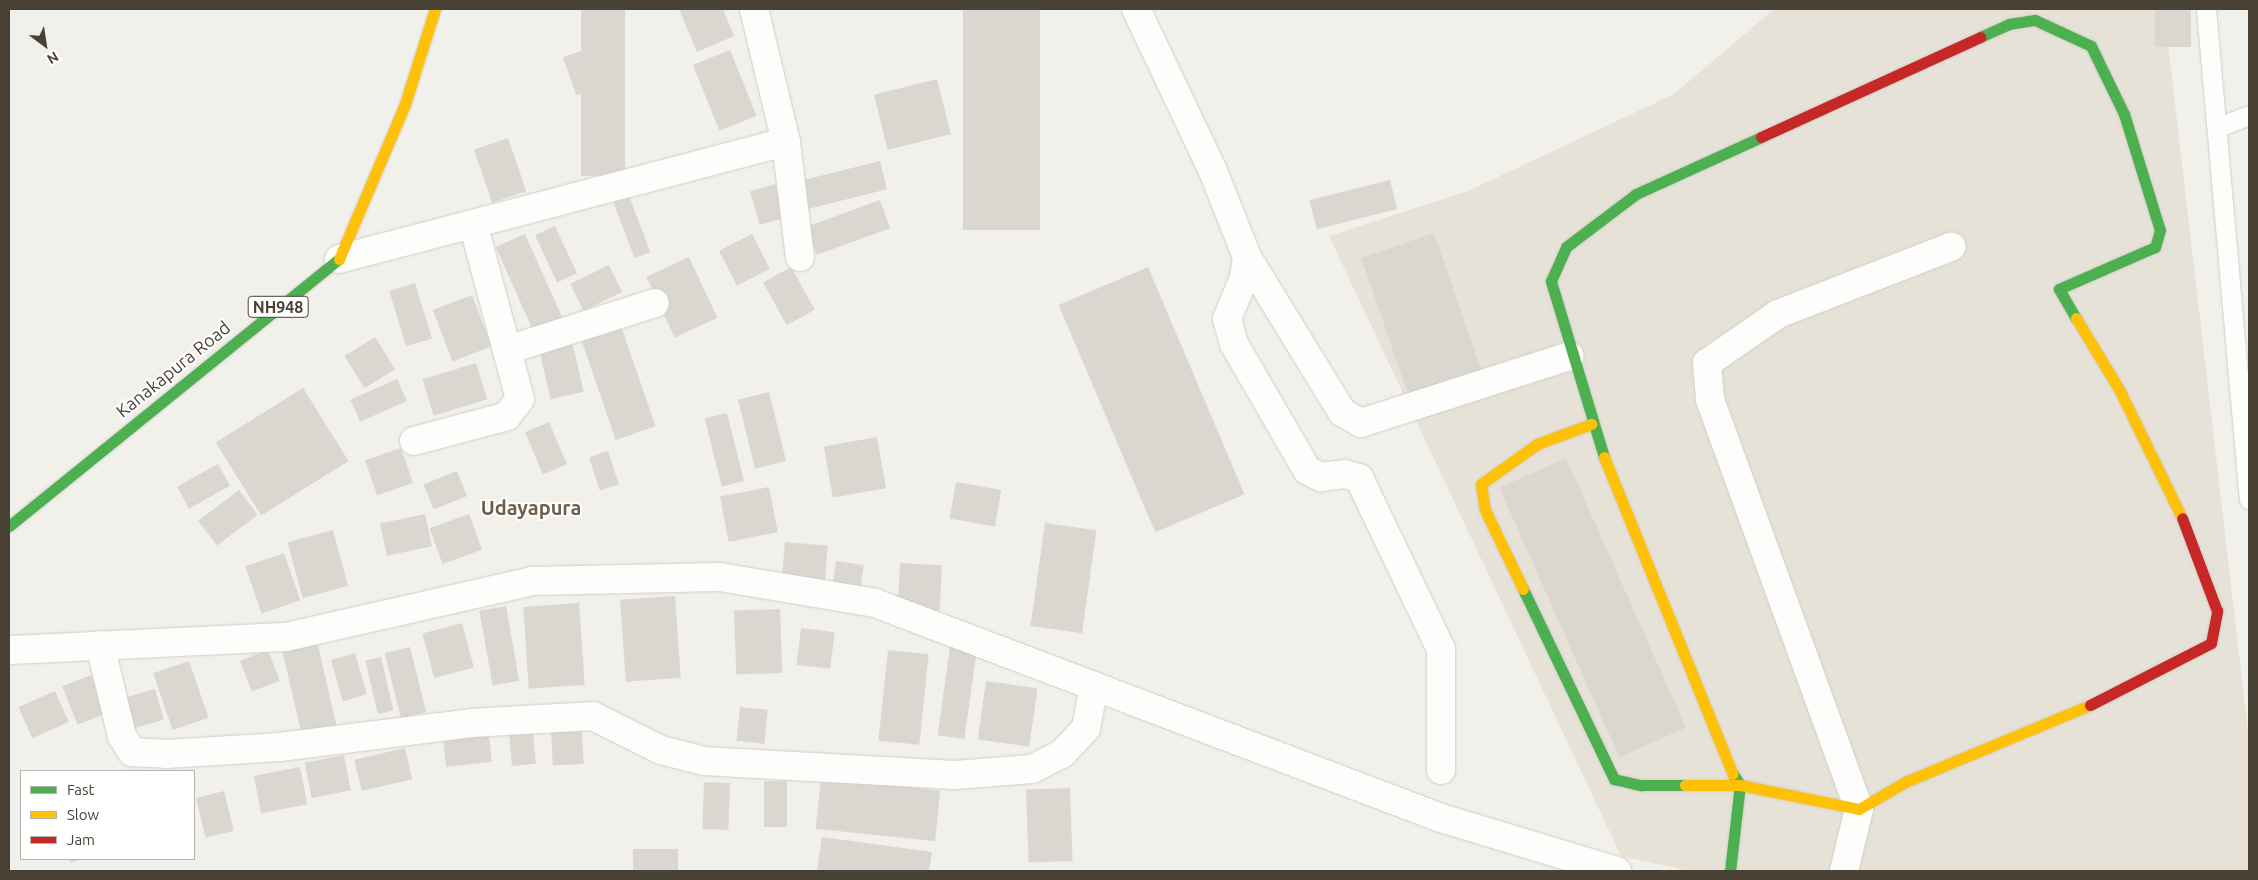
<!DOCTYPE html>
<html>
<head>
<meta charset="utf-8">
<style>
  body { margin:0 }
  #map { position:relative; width:2258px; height:880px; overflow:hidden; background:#f2f0ea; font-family:Ubuntu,sans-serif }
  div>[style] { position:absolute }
  .residential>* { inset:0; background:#e7e2d7 }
  .building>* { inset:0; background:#dad7d1; transform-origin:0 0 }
  .roads { filter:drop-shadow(0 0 1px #d0cec8) drop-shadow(0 0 1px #d0cec8) }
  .lane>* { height:19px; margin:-9.5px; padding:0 9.5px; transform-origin:9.5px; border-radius:9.5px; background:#fdfdfc }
  .street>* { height:28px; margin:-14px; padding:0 14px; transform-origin:14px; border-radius:14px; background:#fdfdfc }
  .fast>* { height:11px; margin:-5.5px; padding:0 5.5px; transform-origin:5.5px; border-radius:5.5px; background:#4caf50 }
  .slow>* { height:11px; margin:-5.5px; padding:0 5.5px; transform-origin:5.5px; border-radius:5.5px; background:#ffc107 }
  .jam>* { height:11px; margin:-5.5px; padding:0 5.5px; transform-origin:5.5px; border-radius:5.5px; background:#c62828 }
  span { translate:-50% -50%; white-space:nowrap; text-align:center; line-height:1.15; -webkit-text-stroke:4px #fff; paint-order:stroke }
  .shield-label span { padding:1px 4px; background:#fff; border:1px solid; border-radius:4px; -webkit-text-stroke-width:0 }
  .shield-label { font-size:16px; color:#4a4135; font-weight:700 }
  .street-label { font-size:18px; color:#4a4135 }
  .quarter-label { font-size:20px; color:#6e5f4b; font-weight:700 }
  .frame { position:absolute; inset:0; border:10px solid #4a4135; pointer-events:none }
  .legend { position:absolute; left:20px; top:770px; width:175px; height:90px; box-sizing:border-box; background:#fff; border:1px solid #b7b3ae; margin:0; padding:6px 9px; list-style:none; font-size:15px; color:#4a4135 }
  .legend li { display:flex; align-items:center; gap:10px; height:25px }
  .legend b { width:25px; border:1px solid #b7b3ae }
  .north { position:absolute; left:20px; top:20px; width:50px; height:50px; -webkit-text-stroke:4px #fff; paint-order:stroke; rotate:149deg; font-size:14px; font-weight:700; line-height:20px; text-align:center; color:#4a4135 }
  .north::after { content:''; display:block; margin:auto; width:18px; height:22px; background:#4a4135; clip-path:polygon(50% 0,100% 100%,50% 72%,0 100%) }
</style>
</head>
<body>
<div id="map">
  <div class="residential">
    <div style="clip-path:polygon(1774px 9px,2164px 9px,2249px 740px,2249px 871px,1689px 871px,1621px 856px,1329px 236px,1468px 191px,1674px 94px)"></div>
  </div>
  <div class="building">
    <div style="left:581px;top:9px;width:44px;height:167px"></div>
    <div style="clip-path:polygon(679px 9px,723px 9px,734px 36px,697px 52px)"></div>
    <div style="left:963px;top:9px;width:77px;height:221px"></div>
    <div style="left:2155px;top:9px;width:36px;height:38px"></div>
    <div style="left:592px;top:47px;width:40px;height:31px;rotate:70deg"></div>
    <div style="left:730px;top:50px;width:71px;height:40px;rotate:68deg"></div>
    <div style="left:937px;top:79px;width:57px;height:65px;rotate:76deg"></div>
    <div style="left:508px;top:138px;width:56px;height:36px;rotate:71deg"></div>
    <div style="left:880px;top:161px;width:29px;height:91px;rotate:76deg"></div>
    <div style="left:1390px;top:180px;width:30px;height:83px;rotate:76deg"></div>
    <div style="left:775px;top:184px;width:35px;height:26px;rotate:74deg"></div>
    <div style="left:629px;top:196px;width:60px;height:17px;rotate:69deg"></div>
    <div style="left:880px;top:200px;width:30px;height:78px;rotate:70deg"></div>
    <div style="left:555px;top:226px;width:52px;height:22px;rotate:65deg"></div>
    <div style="left:1434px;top:233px;width:147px;height:77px;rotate:71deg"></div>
    <div style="left:525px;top:234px;width:94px;height:32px;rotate:66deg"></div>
    <div style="left:752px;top:234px;width:39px;height:37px;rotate:63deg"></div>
    <div style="left:689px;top:257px;width:67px;height:47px;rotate:65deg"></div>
    <div style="left:609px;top:265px;width:30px;height:43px;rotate:64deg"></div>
    <div style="left:791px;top:267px;width:49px;height:32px;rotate:61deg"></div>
    <div style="left:1148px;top:267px;width:247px;height:97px;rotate:67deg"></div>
    <div style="left:415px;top:283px;width:58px;height:27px;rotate:73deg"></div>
    <div style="left:472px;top:295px;width:55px;height:42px;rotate:69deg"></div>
    <div style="left:621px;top:326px;width:106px;height:42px;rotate:71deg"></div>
    <div style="left:375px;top:337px;width:38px;height:36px;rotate:58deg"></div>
    <div style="left:572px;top:341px;width:52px;height:34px;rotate:77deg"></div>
    <div style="left:476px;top:363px;width:38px;height:56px;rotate:73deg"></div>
    <div style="left:397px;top:379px;width:24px;height:51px;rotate:66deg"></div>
    <div style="left:303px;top:388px;width:86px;height:103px;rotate:58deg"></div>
    <div style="left:769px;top:392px;width:71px;height:32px;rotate:76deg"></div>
    <div style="left:727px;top:413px;width:70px;height:23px;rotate:76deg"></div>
    <div style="left:549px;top:422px;width:46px;height:26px;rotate:67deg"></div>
    <div style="left:877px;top:437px;width:52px;height:54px;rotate:80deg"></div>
    <div style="left:401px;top:448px;width:37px;height:38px;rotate:71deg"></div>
    <div style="left:608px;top:451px;width:35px;height:20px;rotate:72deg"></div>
    <div style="left:1566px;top:458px;width:295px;height:73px;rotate:66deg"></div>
    <div style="left:218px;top:464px;width:25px;height:47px;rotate:61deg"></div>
    <div style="left:457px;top:471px;width:27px;height:36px;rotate:68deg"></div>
    <div style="left:956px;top:482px;width:46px;height:37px;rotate:10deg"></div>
    <div style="left:769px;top:487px;width:46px;height:50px;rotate:79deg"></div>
    <div style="left:239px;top:490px;width:31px;height:51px;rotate:53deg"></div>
    <div style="left:425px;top:514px;width:33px;height:46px;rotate:78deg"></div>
    <div style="left:469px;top:514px;width:38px;height:42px;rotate:70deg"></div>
    <div style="left:1045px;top:523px;width:52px;height:104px;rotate:8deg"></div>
    <div style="left:333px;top:530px;width:58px;height:47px;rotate:75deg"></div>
    <div style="left:785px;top:542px;width:43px;height:39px;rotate:5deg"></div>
    <div style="left:284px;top:553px;width:50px;height:41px;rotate:71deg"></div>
    <div style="left:836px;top:561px;width:28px;height:31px;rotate:8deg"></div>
    <div style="left:900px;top:563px;width:42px;height:45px;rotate:3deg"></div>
    <div style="left:675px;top:596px;width:82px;height:55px;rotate:86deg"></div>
    <div style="left:579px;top:603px;width:82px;height:56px;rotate:86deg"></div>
    <div style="left:506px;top:606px;width:76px;height:27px;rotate:80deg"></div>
    <div style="left:780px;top:609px;width:64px;height:46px;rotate:88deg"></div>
    <div style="left:462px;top:623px;width:46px;height:41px;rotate:75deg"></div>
    <div style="left:801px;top:628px;width:34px;height:37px;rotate:7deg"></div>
    <div style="left:317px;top:641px;width:86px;height:36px;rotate:77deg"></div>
    <div style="left:410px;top:647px;width:67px;height:26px;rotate:76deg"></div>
    <div style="left:950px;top:647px;width:27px;height:89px;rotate:8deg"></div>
    <div style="left:268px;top:650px;width:33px;height:30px;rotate:69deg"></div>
    <div style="left:888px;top:650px;width:41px;height:91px;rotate:6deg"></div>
    <div style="left:355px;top:653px;width:43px;height:25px;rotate:74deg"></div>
    <div style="left:381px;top:657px;width:55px;height:16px;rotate:77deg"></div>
    <div style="left:189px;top:661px;width:60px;height:38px;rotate:71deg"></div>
    <div style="left:91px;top:675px;width:41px;height:31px;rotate:68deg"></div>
    <div style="left:986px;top:681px;width:52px;height:59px;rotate:8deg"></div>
    <div style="left:155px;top:689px;width:32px;height:30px;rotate:74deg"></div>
    <div style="left:55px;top:691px;width:34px;height:40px;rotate:66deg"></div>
    <div style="left:740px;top:707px;width:28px;height:34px;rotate:6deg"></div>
    <div style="left:533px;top:731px;width:33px;height:24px;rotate:85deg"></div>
    <div style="left:582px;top:731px;width:33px;height:31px;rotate:87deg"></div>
    <div style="left:489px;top:735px;width:27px;height:46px;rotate:84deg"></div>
    <div style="left:405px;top:748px;width:32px;height:52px;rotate:77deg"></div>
    <div style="left:344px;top:755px;width:36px;height:40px;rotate:79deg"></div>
    <div style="left:300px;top:767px;width:38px;height:47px;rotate:79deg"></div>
    <div style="left:821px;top:778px;width:120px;height:51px;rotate:6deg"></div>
    <div style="left:764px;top:781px;width:23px;height:46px"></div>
    <div style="left:704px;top:782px;width:26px;height:47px;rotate:2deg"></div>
    <div style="left:1070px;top:788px;width:73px;height:44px;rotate:88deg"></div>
    <div style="left:224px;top:791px;width:41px;height:29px;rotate:76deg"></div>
    <div style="clip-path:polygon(822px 837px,932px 852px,929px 871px,817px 871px)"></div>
    <div style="left:633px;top:849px;width:45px;height:22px"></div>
    <div style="clip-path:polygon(70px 859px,82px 859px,71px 863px)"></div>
  </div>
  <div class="roads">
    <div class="lane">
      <div style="left:2206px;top:9px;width:492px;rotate:85deg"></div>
      <div style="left:2218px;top:127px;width:33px;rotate:-21deg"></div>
    </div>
    <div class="street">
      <div style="left:754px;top:9px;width:137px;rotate:76.5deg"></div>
      <div style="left:786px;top:142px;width:116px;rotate:83.1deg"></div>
      <div style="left:1136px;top:9px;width:179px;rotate:64.6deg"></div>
      <div style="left:1213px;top:171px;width:92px;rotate:68.4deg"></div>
      <div style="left:1247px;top:257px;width:21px;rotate:98deg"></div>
      <div style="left:1244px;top:278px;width:44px;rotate:112.5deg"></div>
      <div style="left:1227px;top:319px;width:26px;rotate:74deg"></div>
      <div style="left:1234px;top:344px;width:146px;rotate:59.9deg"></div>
      <div style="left:1307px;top:470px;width:16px;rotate:27deg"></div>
      <div style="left:1321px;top:477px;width:24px;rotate:-7deg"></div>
      <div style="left:1345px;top:474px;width:15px;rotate:16deg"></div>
      <div style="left:1359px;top:478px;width:190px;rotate:64.4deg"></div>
      <div style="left:1441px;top:649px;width:121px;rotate:90deg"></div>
      <div style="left:1247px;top:257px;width:182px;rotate:58.5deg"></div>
      <div style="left:1342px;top:412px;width:22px;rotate:30deg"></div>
      <div style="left:1361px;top:423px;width:219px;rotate:-17.8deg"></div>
      <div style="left:339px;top:259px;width:462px;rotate:-14.7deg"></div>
      <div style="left:507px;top:350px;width:155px;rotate:-17.6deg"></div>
      <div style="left:414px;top:441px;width:96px;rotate:-15deg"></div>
      <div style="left:507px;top:416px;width:21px;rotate:-53deg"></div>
      <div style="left:520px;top:399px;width:178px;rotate:-105deg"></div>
      <div style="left:100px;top:645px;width:94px;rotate:76.4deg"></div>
      <div style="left:122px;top:736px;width:19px;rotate:58deg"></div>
      <div style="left:132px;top:752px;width:34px;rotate:3deg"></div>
      <div style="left:166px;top:754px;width:114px;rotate:-3.5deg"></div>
      <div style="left:280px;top:747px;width:193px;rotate:-7.1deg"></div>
      <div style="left:472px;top:723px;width:121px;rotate:-3.3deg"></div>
      <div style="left:593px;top:716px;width:76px;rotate:26.6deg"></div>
      <div style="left:661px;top:750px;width:44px;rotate:14.3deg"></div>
      <div style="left:704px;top:761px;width:251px;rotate:3.2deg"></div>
      <div style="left:955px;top:775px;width:77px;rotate:-4.5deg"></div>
      <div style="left:1032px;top:769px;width:34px;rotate:-27deg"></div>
      <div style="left:1062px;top:754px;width:35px;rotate:-47deg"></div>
      <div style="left:1086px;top:728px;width:43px;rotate:-79.2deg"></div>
      <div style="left:9px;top:650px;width:277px;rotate:-2.7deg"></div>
      <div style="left:286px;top:637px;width:252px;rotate:-12.8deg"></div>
      <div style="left:532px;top:581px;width:188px;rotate:-1.2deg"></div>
      <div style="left:720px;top:577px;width:157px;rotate:9.5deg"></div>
      <div style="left:875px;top:603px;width:605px;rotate:20.8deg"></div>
      <div style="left:1441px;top:818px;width:184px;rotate:16.8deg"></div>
      <div style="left:1844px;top:871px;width:64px;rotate:-76.4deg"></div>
      <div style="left:1859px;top:809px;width:436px;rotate:-110deg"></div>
      <div style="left:1710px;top:399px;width:36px;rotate:-95deg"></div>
      <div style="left:1707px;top:363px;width:86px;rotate:-34.6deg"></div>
      <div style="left:1778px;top:314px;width:186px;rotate:-21.2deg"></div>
    </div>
    <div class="fast">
      <div style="left:1980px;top:37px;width:32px;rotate:-24deg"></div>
      <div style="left:2009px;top:24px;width:26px;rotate:-9deg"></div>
      <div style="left:2035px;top:20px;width:62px;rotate:24.9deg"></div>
      <div style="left:2091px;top:46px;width:76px;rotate:64.1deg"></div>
      <div style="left:2124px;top:114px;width:121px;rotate:72.8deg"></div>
      <div style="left:2160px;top:230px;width:18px;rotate:106deg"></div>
      <div style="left:2155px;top:247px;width:105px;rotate:156.4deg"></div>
      <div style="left:2059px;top:289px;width:34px;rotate:60deg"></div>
      <div style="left:1604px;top:457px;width:184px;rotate:-106.8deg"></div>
      <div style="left:1551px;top:281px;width:37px;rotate:-66deg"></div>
      <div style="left:1566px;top:247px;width:88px;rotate:-37.1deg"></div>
      <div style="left:1636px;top:194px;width:137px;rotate:-24.5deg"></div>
      <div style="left:9px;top:526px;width:424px;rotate:-39deg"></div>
      <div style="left:1523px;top:589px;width:211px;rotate:64.4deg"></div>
      <div style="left:1614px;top:779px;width:28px;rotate:13deg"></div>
      <div style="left:1641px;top:785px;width:44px"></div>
      <div style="left:1730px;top:871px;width:87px;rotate:-83.4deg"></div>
      <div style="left:1740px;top:785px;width:13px;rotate:-122deg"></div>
    </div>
    <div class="slow">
      <div style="left:339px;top:259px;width:168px;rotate:-66.9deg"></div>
      <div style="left:405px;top:104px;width:100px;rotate:-72.5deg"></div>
      <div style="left:2076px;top:318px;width:85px;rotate:58.9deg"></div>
      <div style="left:2120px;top:391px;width:141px;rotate:64deg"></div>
      <div style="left:1604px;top:457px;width:342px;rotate:67.9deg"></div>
      <div style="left:1523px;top:589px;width:88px;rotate:-115.7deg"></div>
      <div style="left:1485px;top:510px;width:26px;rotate:-99deg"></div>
      <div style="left:1481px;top:484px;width:69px;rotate:-35.5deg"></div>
      <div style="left:1537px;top:444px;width:58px;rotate:-20.3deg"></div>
      <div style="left:1685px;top:785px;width:55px"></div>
      <div style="left:1740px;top:785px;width:121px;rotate:11.4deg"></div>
      <div style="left:1859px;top:809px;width:53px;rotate:-30.4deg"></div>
      <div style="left:1905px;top:782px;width:200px;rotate:-22.6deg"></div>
    </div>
    <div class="jam">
      <div style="left:1761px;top:137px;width:241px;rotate:-24.5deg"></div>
      <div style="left:2090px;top:705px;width:136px;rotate:-27.1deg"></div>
      <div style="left:2211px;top:643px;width:33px;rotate:-79deg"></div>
      <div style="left:2217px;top:611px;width:99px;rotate:-110.6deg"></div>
    </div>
  </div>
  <div class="shield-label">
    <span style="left:278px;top:307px">NH948</span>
  </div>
  <div class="street-label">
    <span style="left:173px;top:369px;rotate:-39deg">Kanakapura Road</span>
  </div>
  <div class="quarter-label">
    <span style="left:531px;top:507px">Udayapura</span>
  </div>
  <div class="frame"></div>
  <ul class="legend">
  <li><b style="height:6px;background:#4caf50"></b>Fast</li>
  <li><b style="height:6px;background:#ffc107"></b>Slow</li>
  <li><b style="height:6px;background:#c62828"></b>Jam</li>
  </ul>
  <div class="north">N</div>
</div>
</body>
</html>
